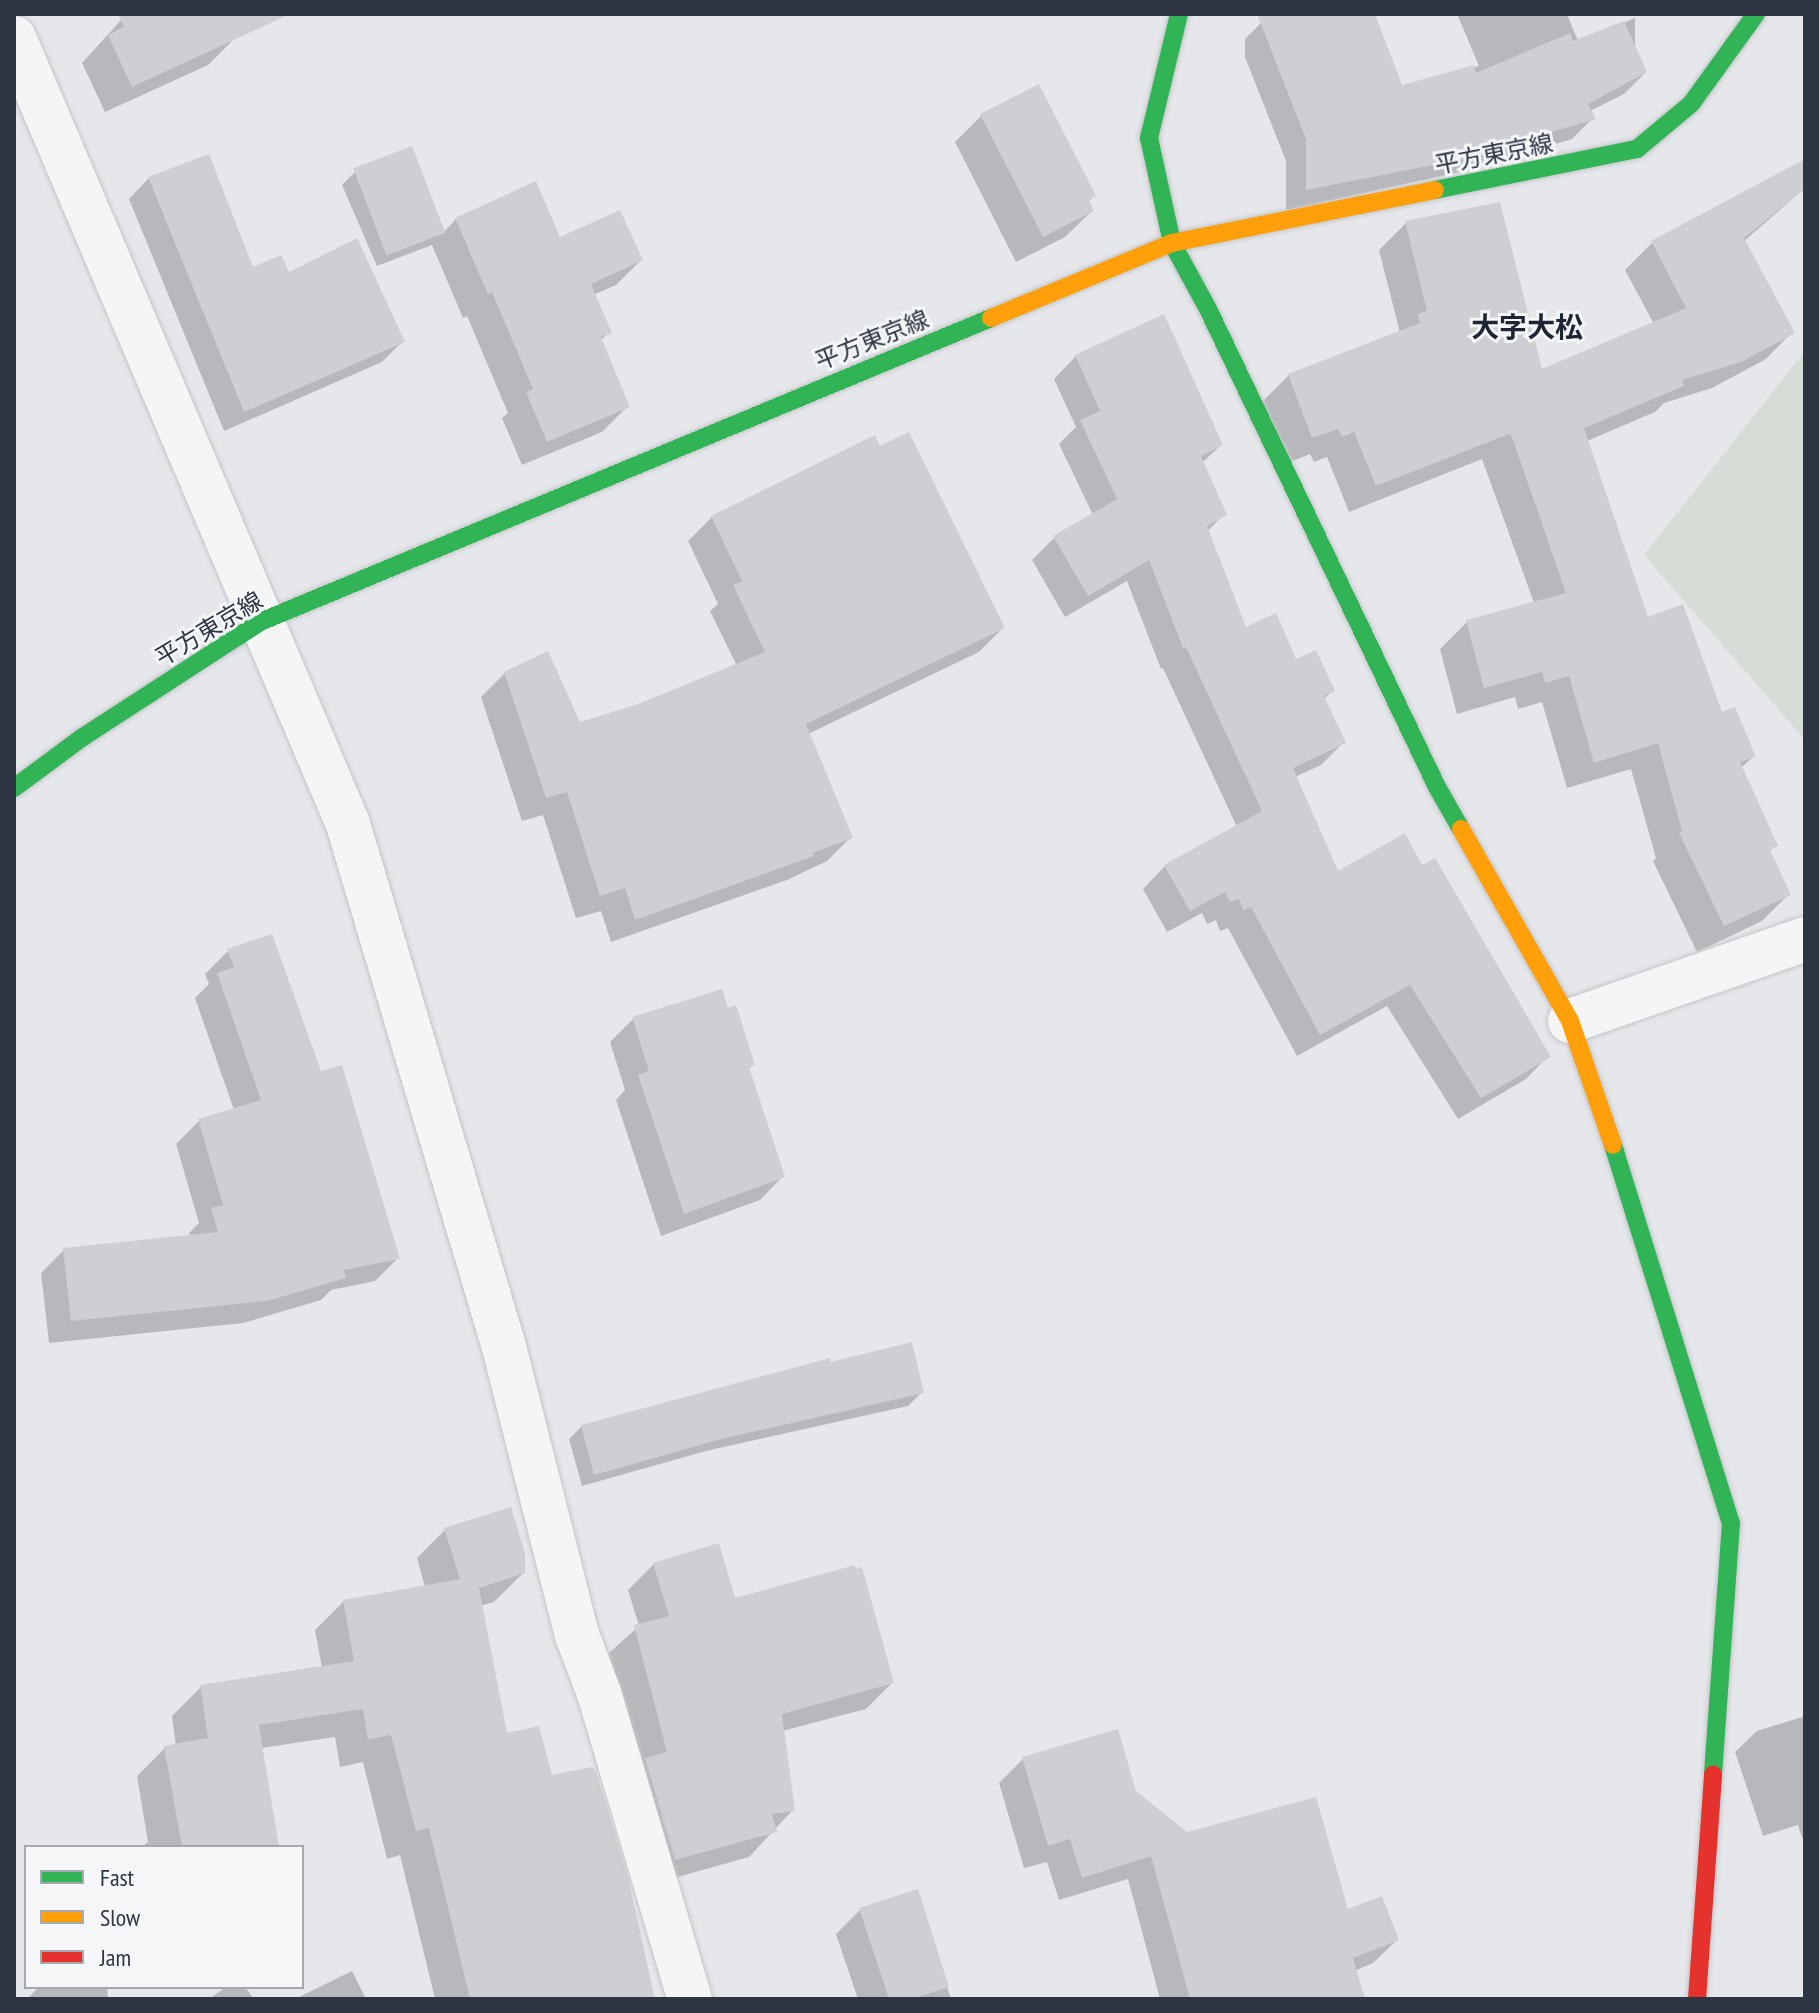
<!DOCTYPE html>
<html>
<head>
<meta charset="utf-8">
<style>
  body { margin:0 }
  #map { position:relative; width:1819px; height:2013px; overflow:hidden; background:#e5e7ea; font-family:"PT Sans Narrow","Noto Sans JP",sans-serif }
  div>[style] { position:absolute }
  .green>* { inset:0; background:#d6ddd6 }
  .shadow>* { inset:0; background:#0003 }
  .building>* { inset:0; background:#cdcfd2; transform-origin:0 0 }
  .roads { filter:drop-shadow(0 0 2px #c3c5c8) drop-shadow(0 0 2px #c3c5c8) }
  .street>* { height:44px; margin:-22px; padding:0 22px; transform-origin:22px; border-radius:22px; background:#f5f5f6 }
  .fast>* { height:18px; margin:-9px; padding:0 9px; transform-origin:9px; border-radius:9px; background:#30b455 }
  .slow>* { height:18px; margin:-9px; padding:0 9px; transform-origin:9px; border-radius:9px; background:#ff9f0a }
  .jam>* { height:18px; margin:-9px; padding:0 9px; transform-origin:9px; border-radius:9px; background:#e5322d }
  span { translate:-50% -50%; white-space:nowrap; text-align:center; line-height:1.15; -webkit-text-stroke:6px #f4f6f8; paint-order:stroke }
  .street-label { font-size:24px; color:#2d3542 }
  .quarter-label { font-size:28px; color:#1f2633; font-weight:700 }
  .frame { position:absolute; inset:0; border:16px solid #2d3542; pointer-events:none }
  .legend { position:absolute; left:24px; top:1845px; width:280px; height:144px; box-sizing:border-box; background:#f4f6f8; border:2px solid #a4a9af; margin:0; padding:10px 14px; list-style:none; font-size:24px; color:#2d3542 }
  .legend li { display:flex; align-items:center; gap:16px; height:40px }
  .legend b { width:40px; border:2px solid #a4a9af }
</style>
</head>
<body>
<div id="map">
  <div class="green">
    <div style="clip-path:polygon(1805px 351px,1805px 740px,1644px 555px)"></div>
  </div>
  <div class="shadow">
    <div style="clip-path:polygon(134px 14px,224px 14px,235px 38px,208px 65px,105px 112px,82px 63px,121px 20px)"></div>
    <div style="clip-path:polygon(1275px 14px,1373px 14px,1401px 87px,1479px 66px,1457px 14px,1567px 14px,1578px 41px,1635px 18px,1635px 50px,1645px 73px,1624px 94px,1590px 111px,1593px 118px,1572px 139px,1469px 170px,1286px 210px,1286px 161px,1245px 57px,1245px 39px,1267px 17px)"></div>
    <div style="clip-path:polygon(981px 116px,1094px 196px,1088px 202px,1092px 211px,1065px 237px,1016px 262px,955px 142px)"></div>
    <div style="clip-path:polygon(1802px 162px,1805px 188px,1743px 242px,1792px 332px,1766px 359px,1712px 388px,1664px 403px,1655px 412px,1587px 441px,1647px 619px,1753px 757px,1740px 769px,1775px 845px,1769px 852px,1788px 895px,1762px 921px,1697px 952px,1653px 861px,1656px 858px,1631px 769px,1567px 788px,1542px 702px,1518px 709px,1515px 697px,1457px 714px,1440px 649px,1467px 622px,1534px 603px,1482px 459px,1349px 512px,1327px 457px,1314px 462px,1310px 454px,1285px 464px,1262px 402px,1289px 375px,1400px 333px,1379px 250px,1406px 223px,1540px 372px,1654px 324px,1625px 270px,1652px 243px)"></div>
    <div style="clip-path:polygon(355px 172px,444px 232px,456px 219px,641px 260px,616px 285px,593px 295px,609px 332px,600px 341px,627px 407px,602px 432px,522px 465px,502px 418px,508px 413px,467px 316px,463px 318px,432px 245px,377px 266px,342px 185px)"></div>
    <div style="clip-path:polygon(149px 178px,252px 269px,288px 274px,402px 342px,382px 362px,224px 431px,129px 199px)"></div>
    <div style="clip-path:polygon(1076px 356px,1221px 445px,1202px 463px,1224px 514px,1207px 532px,1245px 630px,1295px 661px,1332px 691px,1324px 699px,1343px 743px,1321px 765px,1295px 777px,1337px 874px,1422px 868px,1548px 1056px,1526px 1079px,1458px 1119px,1387px 1006px,1297px 1056px,1228px 928px,1220px 931px,1216px 920px,1207px 924px,1202px 913px,1167px 932px,1143px 889px,1165px 866px,1237px 827px,1163px 668px,1161px 669px,1127px 581px,1065px 617px,1032px 560px,1054px 538px,1093px 515px,1059px 444px,1076px 427px,1054px 379px)"></div>
    <div style="clip-path:polygon(712px 517px,1003px 628px,979px 652px,808px 734px,851px 837px,827px 861px,787px 880px,611px 942px,601px 911px,576px 918px,543px 815px,522px 821px,481px 697px,505px 673px,579px 725px,638px 706px,737px 666px,710px 611px,718px 604px,688px 541px)"></div>
    <div style="clip-path:polygon(228px 951px,320px 1074px,398px 1258px,375px 1281px,331px 1290px,321px 1300px,243px 1323px,49px 1343px,41px 1273px,64px 1250px,190px 1237px,189px 1233px,199px 1223px,176px 1144px,199px 1121px,234px 1110px,195px 998px,209px 984px,205px 974px)"></div>
    <div style="clip-path:polygon(633px 1019px,753px 1064px,748px 1070px,783px 1176px,760px 1200px,661px 1236px,616px 1100px,625px 1090px,610px 1042px)"></div>
    <div style="clip-path:polygon(829px 1364px,921px 1393px,908px 1406px,706px 1451px,582px 1486px,569px 1439px,582px 1426px)"></div>
    <div style="clip-path:polygon(445px 1530px,523px 1573px,494px 1602px,480px 1606px,506px 1735px,551px 1778px,654px 1999px,435px 1999px,400px 1855px,387px 1859px,363px 1762px,340px 1767px,335px 1737px,261px 1748px,277px 1847px,142px 1847px,148px 1842px,137px 1776px,165px 1748px,176px 1746px,172px 1716px,201px 1687px,322px 1668px,315px 1630px,344px 1601px,425px 1587px,417px 1558px)"></div>
    <div style="clip-path:polygon(654px 1564px,733px 1600px,892px 1683px,866px 1709px,782px 1731px,793px 1810px,749px 1857px,649px 1885px,639px 1767px,609px 1653px,639px 1626px,628px 1590px)"></div>
    <div style="clip-path:polygon(1805px 1716px,1805px 1837px,1802px 1838px,1798px 1825px,1763px 1836px,1735px 1752px,1757px 1731px)"></div>
    <div style="clip-path:polygon(1023px 1759px,1134px 1792px,1186px 1835px,1346px 1911px,1397px 1940px,1373px 1963px,1354px 1971px,1363px 1999px,1160px 1999px,1128px 1879px,1059px 1900px,1047px 1862px,1024px 1868px,999px 1783px)"></div>
    <div style="clip-path:polygon(916px 1892px,951px 1999px,858px 1999px,836px 1934px,860px 1910px)"></div>
    <div style="clip-path:polygon(352px 1971px,366px 1999px,295px 1999px)"></div>
    <div style="clip-path:polygon(39px 1987px,107px 1987px,108px 1999px,27px 1999px)"></div>
    <div style="clip-path:polygon(226px 1987px,245px 1987px,254px 1999px,209px 1999px)"></div>
  </div>
  <div class="building">
    <div style="clip-path:polygon(118px 14px,290px 14px,132px 87px,108px 35px,124px 27px)"></div>
    <div style="clip-path:polygon(1257px 14px,1375px 14px,1402px 85px,1474px 65px,1476px 73px,1570px 33px,1573px 41px,1624px 21px,1647px 72px,1588px 104px,1596px 119px,1487px 151px,1488px 154px,1306px 190px,1306px 139px)"></div>
    <div style="clip-path:polygon(1039px 84px,1096px 196px,1089px 200px,1094px 211px,1043px 237px,980px 114px)"></div>
    <div style="left:412px;top:146px;width:93px;height:63px;rotate:69deg"></div>
    <div style="clip-path:polygon(209px 154px,253px 267px,281px 255px,289px 272px,357px 238px,405px 342px,244px 412px,148px 177px)"></div>
    <div style="clip-path:polygon(1803px 160px,1805px 189px,1744px 238px,1795px 333px,1741px 362px,1682px 380px,1684px 386px,1584px 428px,1648px 617px,1683px 604px,1722px 712px,1735px 707px,1756px 757px,1740px 762px,1778px 846px,1770px 850px,1791px 895px,1724px 926px,1679px 833px,1682px 831px,1658px 743px,1594px 763px,1569px 676px,1545px 683px,1542px 672px,1484px 688px,1466px 620px,1566px 593px,1512px 437px,1509px 434px,1376px 486px,1354px 432px,1342px 437px,1338px 429px,1312px 438px,1288px 374px,1420px 323px,1417px 314px,1427px 311px,1405px 221px,1500px 202px,1542px 369px,1686px 308px,1651px 241px)"></div>
    <div style="clip-path:polygon(536px 181px,560px 237px,620px 210px,643px 260px,591px 284px,612px 333px,601px 337px,630px 407px,547px 442px,526px 392px,533px 389px,492px 292px,488px 294px,455px 218px)"></div>
    <div style="clip-path:polygon(1164px 314px,1223px 445px,1201px 456px,1227px 515px,1207px 526px,1246px 627px,1276px 613px,1296px 659px,1316px 650px,1335px 691px,1324px 696px,1346px 743px,1293px 768px,1338px 871px,1405px 833px,1422px 865px,1435px 858px,1551px 1057px,1481px 1098px,1410px 985px,1320px 1035px,1251px 907px,1243px 910px,1239px 899px,1230px 902px,1225px 892px,1190px 911px,1164px 865px,1262px 811px,1186px 647px,1183px 648px,1149px 560px,1088px 596px,1053px 536px,1117px 499px,1080px 420px,1100px 411px,1075px 355px)"></div>
    <div style="clip-path:polygon(909px 432px,1005px 628px,806px 724px,853px 838px,812px 853px,814px 856px,635px 920px,625px 888px,600px 896px,567px 792px,546px 798px,504px 672px,548px 651px,580px 722px,638px 704px,765px 652px,733px 585px,742px 581px,711px 516px,875px 435px,880px 446px)"></div>
    <div style="clip-path:polygon(272px 934px,321px 1071px,342px 1065px,400px 1259px,344px 1270px,346px 1278px,267px 1301px,71px 1321px,63px 1248px,218px 1232px,211px 1208px,223px 1205px,198px 1119px,261px 1100px,217px 973px,234px 967px,227px 949px)"></div>
    <div style="clip-path:polygon(722px 989px,728px 1008px,736px 1005px,755px 1065px,749px 1067px,785px 1177px,684px 1214px,638px 1075px,649px 1071px,632px 1017px)"></div>
    <div style="clip-path:polygon(912px 1342px,924px 1393px,721px 1439px,594px 1475px,581px 1425px,830px 1358px,831px 1362px)"></div>
    <div style="clip-path:polygon(511px 1507px,525px 1553px,525px 1573px,479px 1588px,507px 1733px,539px 1726px,552px 1775px,592px 1767px,596px 1772px,627px 1873px,655px 1999px,470px 1999px,429px 1828px,416px 1831px,391px 1735px,368px 1739px,363px 1709px,259px 1725px,279px 1847px,182px 1847px,164px 1746px,208px 1738px,200px 1685px,354px 1661px,343px 1600px,460px 1579px,444px 1528px)"></div>
    <div style="clip-path:polygon(719px 1543px,735px 1598px,855px 1565px,856px 1569px,862px 1567px,894px 1683px,782px 1714px,795px 1811px,772px 1814px,777px 1832px,675px 1860px,645px 1758px,667px 1752px,634px 1625px,669px 1616px,653px 1563px)"></div>
    <div style="clip-path:polygon(1118px 1729px,1136px 1791px,1187px 1832px,1316px 1797px,1348px 1909px,1382px 1896px,1399px 1940px,1353px 1958px,1365px 1999px,1190px 1999px,1151px 1856px,1082px 1878px,1070px 1839px,1048px 1846px,1022px 1757px)"></div>
    <div style="clip-path:polygon(918px 1889px,949px 1987px,912px 1999px,889px 1999px,859px 1908px)"></div>
  </div>
  <div class="roads">
    <div class="street">
      <div style="left:14px;top:38px;width:854px;rotate:66.98deg"></div>
      <div style="left:348px;top:824px;width:546px;rotate:73.39deg"></div>
      <div style="left:504px;top:1347px;width:297px;rotate:75.8deg"></div>
      <div style="left:577px;top:1635px;width:65px;rotate:69.3deg"></div>
      <div style="left:600px;top:1696px;width:316px;rotate:73.5deg"></div>
      <div style="left:1570px;top:1021px;width:249px;rotate:-19.2deg"></div>
    </div>
    <div class="fast">
      <div style="left:1179px;top:14px;width:128px;rotate:103.6deg"></div>
      <div style="left:1149px;top:138px;width:107px;rotate:77.6deg"></div>
      <div style="left:1172px;top:243px;width:75px;rotate:61.4deg"></div>
      <div style="left:1208px;top:309px;width:530px;rotate:64.4deg"></div>
      <div style="left:1437px;top:787px;width:48px;rotate:60.3deg"></div>
      <div style="left:1435px;top:190px;width:206px;rotate:-11.5deg"></div>
      <div style="left:1637px;top:149px;width:70px;rotate:-39.8deg"></div>
      <div style="left:1691px;top:104px;width:111px;rotate:-54.2deg"></div>
      <div style="left:14px;top:788px;width:86px;rotate:-36.5deg"></div>
      <div style="left:83px;top:737px;width:211px;rotate:-33deg"></div>
      <div style="left:260px;top:622px;width:792px;rotate:-22.58deg"></div>
      <div style="left:1613px;top:1145px;width:396px;rotate:72.7deg"></div>
      <div style="left:1731px;top:1523px;width:253px;rotate:94.1deg"></div>
    </div>
    <div class="slow">
      <div style="left:991px;top:318px;width:196px;rotate:-22.5deg"></div>
      <div style="left:1172px;top:243px;width:268px;rotate:-11.4deg"></div>
      <div style="left:1461px;top:829px;width:221px;rotate:60.4deg"></div>
      <div style="left:1570px;top:1021px;width:131px;rotate:70.9deg"></div>
    </div>
    <div class="jam">
      <div style="left:1697px;top:1999px;width:225px;rotate:-85.9deg"></div>
    </div>
  </div>
  <div class="street-label">
    <span style="left:1494px;top:154px;rotate:-11deg">平方東京線</span>
    <span style="left:872px;top:340px;rotate:-22deg">平方東京線</span>
    <span style="left:209px;top:629px;rotate:-31deg">平方東京線</span>
  </div>
  <div class="quarter-label">
    <span style="left:1527px;top:327px">大字大松</span>
  </div>
  <div class="frame"></div>
  <ul class="legend">
  <li><b style="height:10px;background:#30b455"></b>Fast</li>
  <li><b style="height:10px;background:#ff9f0a"></b>Slow</li>
  <li><b style="height:10px;background:#e5322d"></b>Jam</li>
  </ul>
</div>
</body>
</html>
